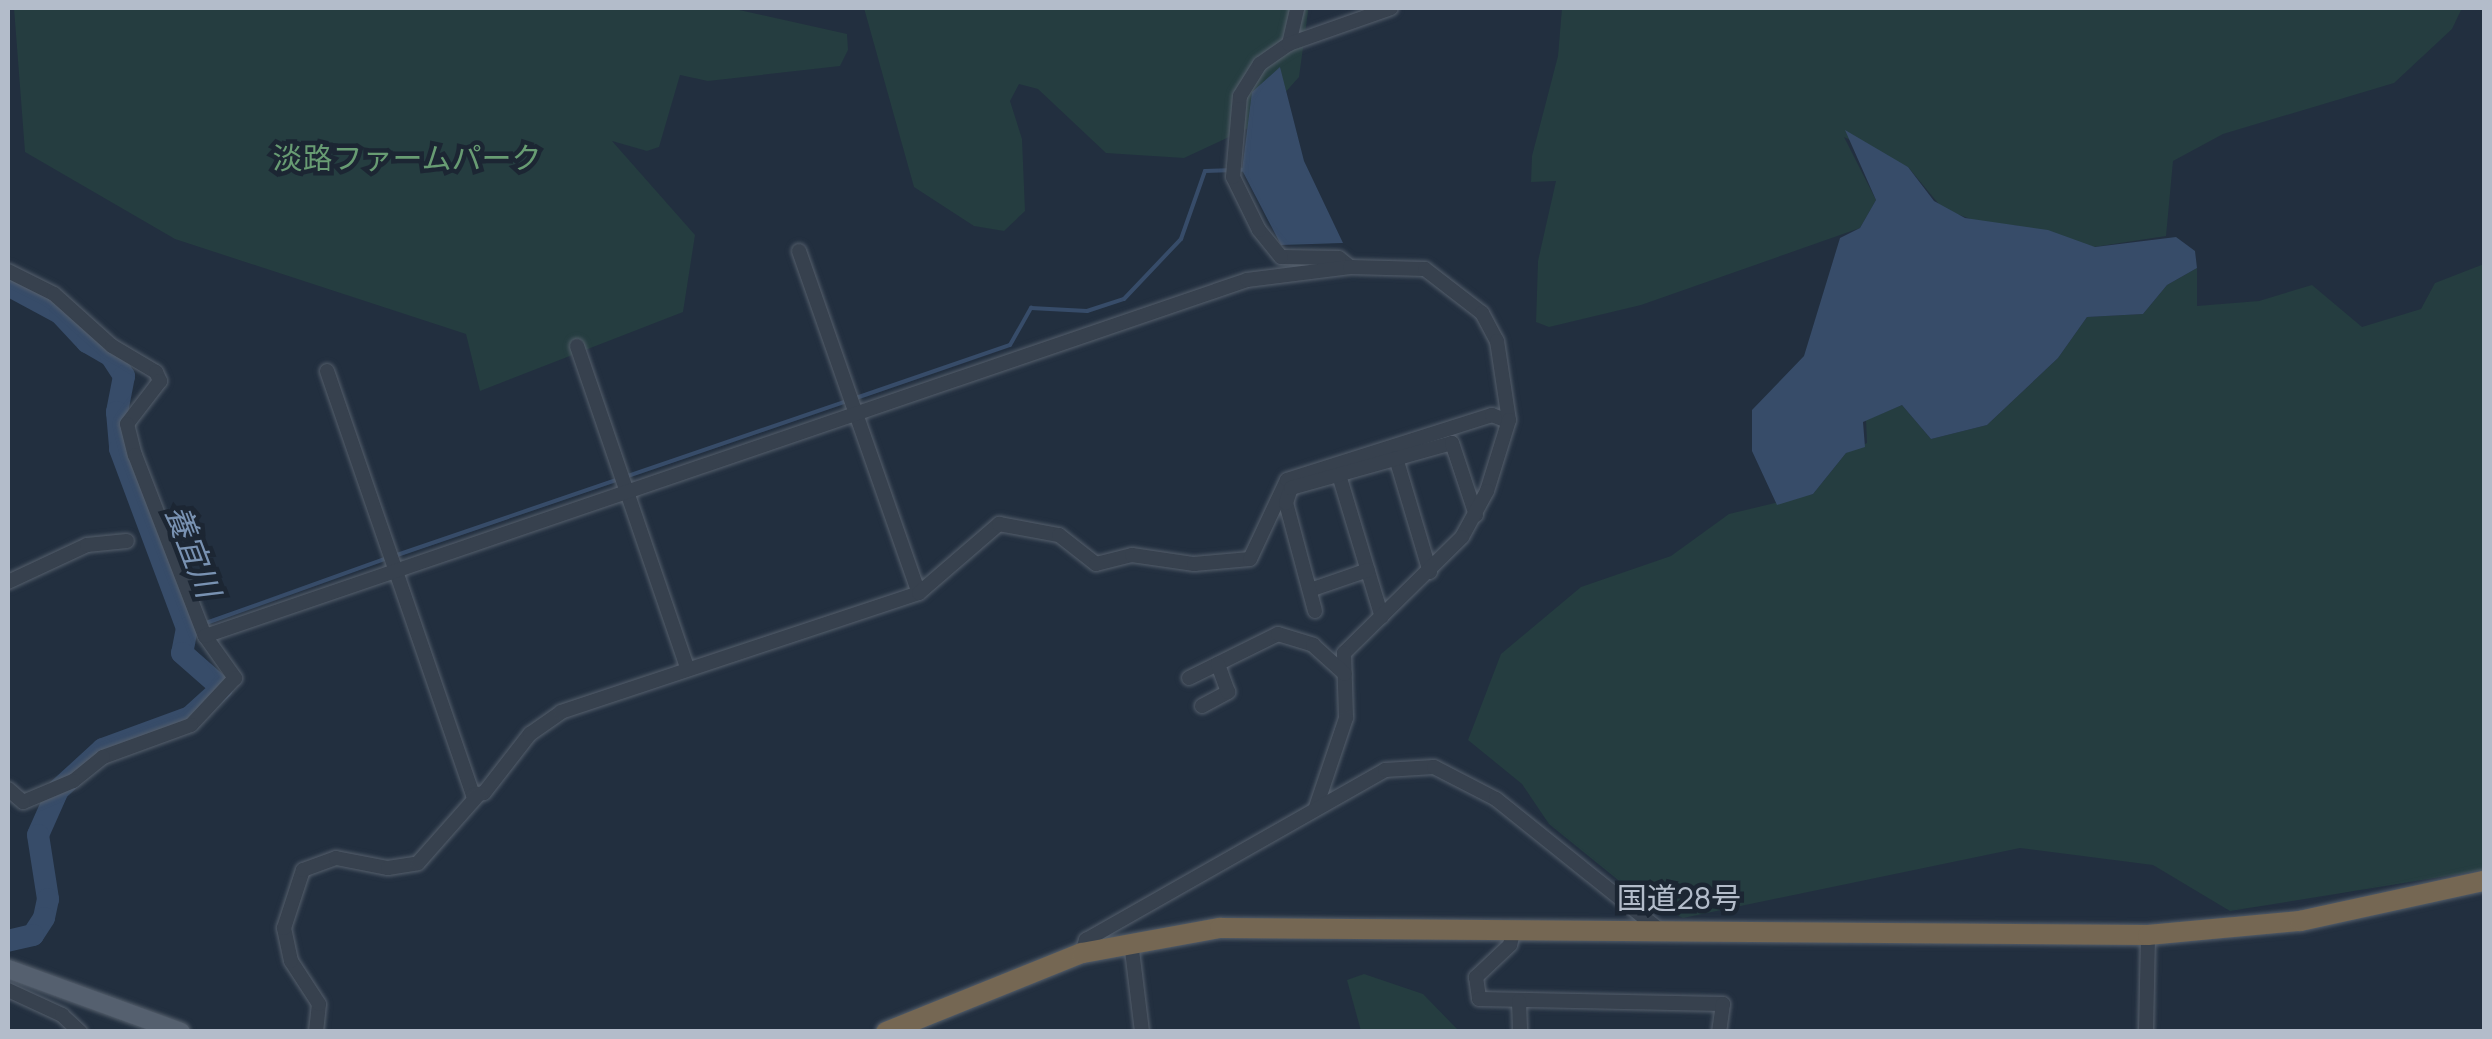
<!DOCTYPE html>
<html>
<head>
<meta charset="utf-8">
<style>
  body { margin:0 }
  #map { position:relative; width:2492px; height:1039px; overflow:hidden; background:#222f3f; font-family:Manrope,"Noto Sans JP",sans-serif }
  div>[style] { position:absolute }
  .green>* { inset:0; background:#253d40 }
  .water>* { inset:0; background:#374c69 }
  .stream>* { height:4px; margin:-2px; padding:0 2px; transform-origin:2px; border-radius:2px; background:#374c69 }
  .river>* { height:22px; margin:-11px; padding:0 11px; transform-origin:11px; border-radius:11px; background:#374c69 }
  .roads { filter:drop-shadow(0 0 2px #555f6c) drop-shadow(0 0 2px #555f6c) }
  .minor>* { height:14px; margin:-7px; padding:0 7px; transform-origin:7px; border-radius:7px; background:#37414e }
  .major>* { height:18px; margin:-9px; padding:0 9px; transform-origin:9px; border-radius:9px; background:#55606f }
  .highway>* { height:20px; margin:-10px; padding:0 10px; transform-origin:10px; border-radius:10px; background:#756753 }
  span { translate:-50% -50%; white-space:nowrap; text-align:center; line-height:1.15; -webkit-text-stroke:9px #1c2633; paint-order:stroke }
  .park-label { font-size:30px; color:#689c73 }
  .street-label { font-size:30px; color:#b3bcca }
  .water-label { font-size:32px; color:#7992b2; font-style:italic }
  .frame { position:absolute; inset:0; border:10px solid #b3bcca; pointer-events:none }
</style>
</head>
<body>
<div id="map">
  <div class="green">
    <div style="clip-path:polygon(14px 8px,730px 8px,847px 34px,848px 50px,840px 66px,708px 81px,680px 75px,659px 147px,647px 151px,612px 141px,695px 235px,683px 312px,480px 391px,466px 334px,175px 239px,25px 152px)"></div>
    <div style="clip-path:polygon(864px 8px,1308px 8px,1308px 12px,1299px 77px,1257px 124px,1184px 158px,1106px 153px,1038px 89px,1019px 84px,1010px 101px,1022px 139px,1025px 211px,1004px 231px,974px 226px,914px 187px)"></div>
    <div style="clip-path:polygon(1562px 8px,2462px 8px,2452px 29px,2394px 83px,2223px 134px,2173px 161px,2166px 236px,2094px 247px,2014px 225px,1987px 225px,1943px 209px,1908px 167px,1844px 137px,1876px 200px,1860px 228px,1641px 305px,1549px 327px,1536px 322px,1538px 261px,1556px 181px,1531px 182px,1532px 156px,1558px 56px)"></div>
    <div style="clip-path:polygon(2484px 264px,2484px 870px,2230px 911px,2153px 865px,2020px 848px,1683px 918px,1639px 897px,1549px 824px,1522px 784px,1468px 740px,1501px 654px,1581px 587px,1671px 556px,1729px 514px,1813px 494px,1846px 453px,1867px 443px,1866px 420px,1902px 405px,1931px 439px,1987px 425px,2058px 358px,2087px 317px,2143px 314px,2167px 285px,2197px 268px,2197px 306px,2259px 301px,2312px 285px,2362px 327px,2421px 309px,2435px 283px)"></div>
    <div style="clip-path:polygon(1364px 974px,1423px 994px,1459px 1031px,1361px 1031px,1347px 980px)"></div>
  </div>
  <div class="water">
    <div style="clip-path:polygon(1280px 67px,1304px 161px,1343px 243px,1281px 245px,1242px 170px,1252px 92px)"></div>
    <div style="clip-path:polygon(1845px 130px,1908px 167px,1934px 201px,1965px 218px,2048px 230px,2095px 247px,2176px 237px,2195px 251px,2197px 268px,2167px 285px,2143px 314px,2087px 317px,2058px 358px,1987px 425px,1931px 439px,1902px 405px,1863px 422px,1865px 447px,1846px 453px,1813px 494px,1777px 505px,1752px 451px,1752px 410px,1804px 356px,1840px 238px,1860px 228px,1876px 200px)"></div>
  </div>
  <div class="stream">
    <div style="left:856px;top:398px;width:163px;rotate:-19deg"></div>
    <div style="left:1010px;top:345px;width:43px;rotate:-60.4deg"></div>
    <div style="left:1031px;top:308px;width:56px;rotate:3.1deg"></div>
    <div style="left:1087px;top:311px;width:39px;rotate:-18deg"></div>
    <div style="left:1124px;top:299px;width:83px;rotate:-46.5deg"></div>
    <div style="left:1181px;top:239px;width:72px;rotate:-70.6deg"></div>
    <div style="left:1205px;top:171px;width:37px;rotate:-2deg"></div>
    <div style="left:397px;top:555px;width:476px;rotate:-18.9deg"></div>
    <div style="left:206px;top:623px;width:193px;rotate:-19.7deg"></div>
  </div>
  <div class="river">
    <div style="left:8px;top:285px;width:59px;rotate:28.3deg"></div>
    <div style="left:60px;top:313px;width:40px;rotate:47deg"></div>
    <div style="left:87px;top:342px;width:28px;rotate:30deg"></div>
    <div style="left:111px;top:356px;width:24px;rotate:57deg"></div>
    <div style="left:124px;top:376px;width:37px;rotate:101deg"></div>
    <div style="left:117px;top:412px;width:37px;rotate:85deg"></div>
    <div style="left:120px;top:449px;width:191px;rotate:69.5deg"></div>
    <div style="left:187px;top:628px;width:25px;rotate:101deg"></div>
    <div style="left:182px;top:653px;width:53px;rotate:41.2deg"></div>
    <div style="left:222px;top:688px;width:43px;rotate:137.8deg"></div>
    <div style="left:190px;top:717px;width:93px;rotate:159.8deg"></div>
    <div style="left:103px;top:749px;width:61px;rotate:137.7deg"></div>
    <div style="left:58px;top:790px;width:49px;rotate:114deg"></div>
    <div style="left:38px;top:835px;width:65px;rotate:81.1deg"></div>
    <div style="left:48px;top:899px;width:19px;rotate:102deg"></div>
    <div style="left:44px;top:918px;width:20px;rotate:123deg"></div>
    <div style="left:33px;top:935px;width:26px;rotate:167deg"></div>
  </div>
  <div class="roads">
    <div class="minor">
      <div style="left:1289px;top:44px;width:37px;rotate:-77deg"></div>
      <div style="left:799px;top:251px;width:362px;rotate:70.7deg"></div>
      <div style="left:1350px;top:267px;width:14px;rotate:-141deg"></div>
      <div style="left:1339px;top:258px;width:58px;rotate:-179deg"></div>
      <div style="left:1281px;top:257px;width:35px;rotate:-129deg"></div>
      <div style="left:1259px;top:230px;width:59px;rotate:-116.1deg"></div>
      <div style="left:1233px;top:177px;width:81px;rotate:-85.1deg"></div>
      <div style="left:1240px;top:96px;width:38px;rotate:-58deg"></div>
      <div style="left:1260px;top:64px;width:35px;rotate:-35deg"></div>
      <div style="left:1289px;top:44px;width:108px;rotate:-19.4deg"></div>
      <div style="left:8px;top:271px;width:51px;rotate:26.6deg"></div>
      <div style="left:54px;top:294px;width:78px;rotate:41.9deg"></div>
      <div style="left:112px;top:346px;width:51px;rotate:30.6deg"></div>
      <div style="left:156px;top:372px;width:10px;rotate:66deg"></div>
      <div style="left:160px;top:381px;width:54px;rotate:127.5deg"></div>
      <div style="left:127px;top:424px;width:32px;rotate:76deg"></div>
      <div style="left:135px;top:455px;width:194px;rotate:68.9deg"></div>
      <div style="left:205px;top:636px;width:52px;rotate:54.5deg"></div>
      <div style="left:235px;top:678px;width:64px;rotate:133.1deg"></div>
      <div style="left:191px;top:725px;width:94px;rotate:160deg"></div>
      <div style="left:103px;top:757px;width:38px;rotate:141deg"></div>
      <div style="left:73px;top:781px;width:54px;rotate:157.2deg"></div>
      <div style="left:23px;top:802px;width:20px;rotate:-139deg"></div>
      <div style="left:577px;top:346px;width:339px;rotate:71.1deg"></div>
      <div style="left:327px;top:371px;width:448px;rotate:71deg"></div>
      <div style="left:473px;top:795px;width:11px;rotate:-10deg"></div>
      <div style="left:484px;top:793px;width:75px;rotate:-52.1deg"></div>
      <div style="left:530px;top:734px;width:38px;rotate:-35deg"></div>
      <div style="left:561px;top:712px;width:377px;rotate:-18.4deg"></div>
      <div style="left:919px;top:593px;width:106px;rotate:-40.8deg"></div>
      <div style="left:999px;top:524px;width:61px;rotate:10.4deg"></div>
      <div style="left:1059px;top:535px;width:47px;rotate:38.1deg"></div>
      <div style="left:1096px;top:564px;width:37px;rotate:-14deg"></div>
      <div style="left:1132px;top:555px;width:63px;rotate:8.3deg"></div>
      <div style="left:1194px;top:564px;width:56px;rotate:-5.1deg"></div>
      <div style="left:1250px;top:559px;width:87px;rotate:-64.9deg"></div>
      <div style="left:1287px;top:480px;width:215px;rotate:-17.6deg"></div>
      <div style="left:1492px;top:415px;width:17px;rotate:21deg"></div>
      <div style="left:1396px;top:458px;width:119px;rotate:73.4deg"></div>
      <div style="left:1339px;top:475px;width:148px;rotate:73.2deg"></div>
      <div style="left:8px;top:582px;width:87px;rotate:-25.1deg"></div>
      <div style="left:87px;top:545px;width:40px;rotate:-5.7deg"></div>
      <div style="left:1310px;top:590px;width:61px;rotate:-19deg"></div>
      <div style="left:1315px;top:611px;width:112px;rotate:-105deg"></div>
      <div style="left:1286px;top:503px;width:16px;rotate:-72deg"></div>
      <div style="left:1291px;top:488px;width:167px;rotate:-15.6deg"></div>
      <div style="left:1452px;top:443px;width:76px;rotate:71.6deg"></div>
      <div style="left:205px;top:636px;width:1101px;rotate:-18.86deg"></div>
      <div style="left:1247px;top:280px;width:104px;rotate:-7.2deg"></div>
      <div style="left:1350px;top:267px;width:75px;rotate:1.5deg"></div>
      <div style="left:1425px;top:269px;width:72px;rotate:37.7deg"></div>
      <div style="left:1482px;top:313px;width:32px;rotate:62deg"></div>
      <div style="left:1497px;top:341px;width:80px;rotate:81.4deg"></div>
      <div style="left:1509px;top:420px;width:74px;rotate:107.2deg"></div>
      <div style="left:1487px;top:491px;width:52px;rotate:118.5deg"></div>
      <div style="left:1462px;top:537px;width:165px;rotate:135.5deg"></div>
      <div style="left:1344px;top:653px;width:65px;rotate:88.2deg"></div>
      <div style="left:1346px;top:718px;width:94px;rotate:108.6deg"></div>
      <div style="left:1189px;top:678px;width:99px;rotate:-26.3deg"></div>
      <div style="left:1278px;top:634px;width:37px;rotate:17deg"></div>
      <div style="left:1313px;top:645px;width:43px;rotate:42.2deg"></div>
      <div style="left:1202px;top:706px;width:30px;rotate:-28deg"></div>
      <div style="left:1228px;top:692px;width:30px;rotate:-110deg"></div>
      <div style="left:1514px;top:928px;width:17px;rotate:103deg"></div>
      <div style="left:1510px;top:945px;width:47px;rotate:136.7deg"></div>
      <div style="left:1476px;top:977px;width:22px;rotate:82deg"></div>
      <div style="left:1479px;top:999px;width:244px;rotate:1.2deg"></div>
      <div style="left:1723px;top:1004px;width:28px;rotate:98deg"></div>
      <div style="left:1131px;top:942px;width:91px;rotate:83deg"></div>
      <div style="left:1082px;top:953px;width:14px;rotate:-73deg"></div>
      <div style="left:1086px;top:940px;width:344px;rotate:-29.6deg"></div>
      <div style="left:1385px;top:770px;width:49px;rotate:-3.5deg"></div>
      <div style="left:1434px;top:767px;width:70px;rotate:27.3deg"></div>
      <div style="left:1496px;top:799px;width:206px;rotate:38.7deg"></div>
      <div style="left:8px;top:990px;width:60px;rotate:24.8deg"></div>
      <div style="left:62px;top:1015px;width:25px;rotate:43deg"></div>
      <div style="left:1519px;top:1001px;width:31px;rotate:88deg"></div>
      <div style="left:316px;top:1032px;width:28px;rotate:-84deg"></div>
      <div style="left:319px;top:1004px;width:51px;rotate:-123.1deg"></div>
      <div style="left:291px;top:961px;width:34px;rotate:-102deg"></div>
      <div style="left:284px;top:928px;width:61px;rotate:-71.9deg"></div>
      <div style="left:303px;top:870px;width:35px;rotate:-20deg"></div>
      <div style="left:336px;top:858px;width:53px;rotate:10.9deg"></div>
      <div style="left:388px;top:868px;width:30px;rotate:-9deg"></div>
      <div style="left:418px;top:863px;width:92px;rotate:-48.5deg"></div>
      <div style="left:2146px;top:1032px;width:97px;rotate:-88.8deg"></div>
    </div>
    <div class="major">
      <div style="left:8px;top:969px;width:184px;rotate:20deg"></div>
    </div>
    <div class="highway">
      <div style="left:886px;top:1032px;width:211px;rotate:-22deg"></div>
      <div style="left:1082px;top:953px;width:140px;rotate:-10.3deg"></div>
      <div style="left:1220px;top:928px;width:928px;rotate:0.43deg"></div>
      <div style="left:2148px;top:935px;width:153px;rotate:-5.3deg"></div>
      <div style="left:2300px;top:921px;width:188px;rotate:-12.3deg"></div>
    </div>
  </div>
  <div class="park-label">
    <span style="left:407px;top:158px">淡路ファームパーク</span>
  </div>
  <div class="street-label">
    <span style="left:1679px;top:898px">国道28号</span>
  </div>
  <div class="water-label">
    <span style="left:193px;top:551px;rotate:69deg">養宜川</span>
  </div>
  <div class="frame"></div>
</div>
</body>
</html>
